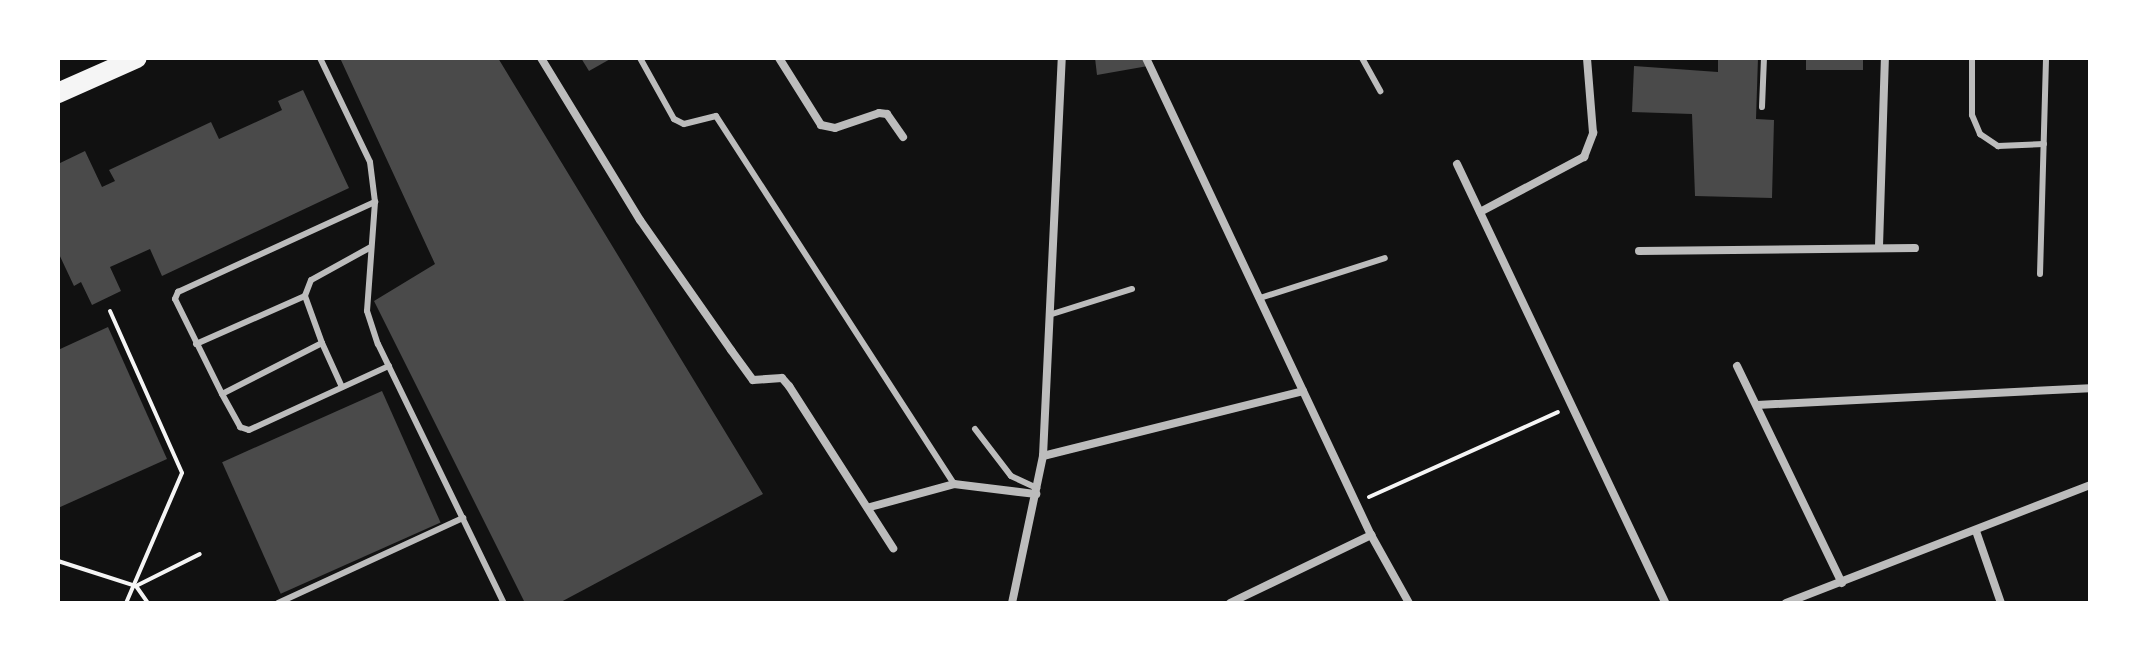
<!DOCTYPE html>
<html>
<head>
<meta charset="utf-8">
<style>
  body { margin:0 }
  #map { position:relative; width:2148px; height:661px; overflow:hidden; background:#111; font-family:Karla,sans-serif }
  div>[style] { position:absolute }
  .building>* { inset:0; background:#4a4a4a; transform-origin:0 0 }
  .path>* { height:4px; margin:-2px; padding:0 2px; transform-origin:2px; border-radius:2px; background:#f5f5f5 }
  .service>* { height:6px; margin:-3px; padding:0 3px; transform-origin:3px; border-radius:3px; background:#bcbcbc }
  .minor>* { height:8px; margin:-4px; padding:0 4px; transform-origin:4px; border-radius:4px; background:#bcbcbc }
  .primary>* { height:20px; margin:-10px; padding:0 10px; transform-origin:10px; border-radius:10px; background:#f5f5f5 }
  span { translate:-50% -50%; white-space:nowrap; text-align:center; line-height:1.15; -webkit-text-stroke:7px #fff; paint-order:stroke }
  .frame { position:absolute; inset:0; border:60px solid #fff; pointer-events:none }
</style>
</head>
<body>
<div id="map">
  <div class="building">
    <div style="clip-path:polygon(340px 58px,498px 58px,763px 494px,559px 603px,525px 603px,374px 301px,435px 264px)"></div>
    <div style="clip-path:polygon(581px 58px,612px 58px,589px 71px)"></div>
    <div style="clip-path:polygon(1095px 58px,1144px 58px,1148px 66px,1097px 75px)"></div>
    <div style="clip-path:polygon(1718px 58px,1758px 58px,1756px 119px,1774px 120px,1772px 198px,1695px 196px,1692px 114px,1632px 112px,1634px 66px,1718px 72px)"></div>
    <div style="left:1806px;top:58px;width:57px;height:12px"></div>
    <div style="clip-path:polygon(303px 90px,349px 188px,162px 276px,150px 249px,110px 267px,121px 291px,92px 305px,81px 282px,74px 286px,58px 252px,58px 164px,85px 151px,102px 187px,115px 181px,109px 170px,211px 122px,219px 139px,282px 110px,278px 101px)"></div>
    <div style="clip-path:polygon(108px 327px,167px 459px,58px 508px,58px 350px)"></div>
    <div style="left:382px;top:391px;width:144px;height:175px;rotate:66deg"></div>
  </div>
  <div class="path">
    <div style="left:110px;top:311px;width:177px;rotate:66deg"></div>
    <div style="left:182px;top:473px;width:142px;rotate:113.3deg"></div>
    <div style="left:1369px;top:497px;width:207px;rotate:-24.2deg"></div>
    <div style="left:58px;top:561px;width:82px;rotate:17.8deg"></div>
    <div style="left:136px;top:586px;width:21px;rotate:55deg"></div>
    <div style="left:138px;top:585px;width:69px;rotate:-26.6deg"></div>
  </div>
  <div class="service">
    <div style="left:320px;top:58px;width:115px;rotate:64.3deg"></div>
    <div style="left:370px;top:162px;width:40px;rotate:82.9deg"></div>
    <div style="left:375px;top:202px;width:109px;rotate:94.2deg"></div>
    <div style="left:367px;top:311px;width:35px;rotate:72deg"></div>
    <div style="left:378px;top:344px;width:288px;rotate:64.1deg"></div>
    <div style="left:640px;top:58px;width:70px;rotate:60.9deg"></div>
    <div style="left:674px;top:119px;width:11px;rotate:27deg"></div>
    <div style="left:684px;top:124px;width:33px;rotate:-14deg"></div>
    <div style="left:716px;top:116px;width:438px;rotate:57.1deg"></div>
    <div style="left:1362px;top:58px;width:38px;rotate:61deg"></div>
    <div style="left:1972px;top:58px;width:57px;rotate:90deg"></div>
    <div style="left:1972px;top:115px;width:21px;rotate:67deg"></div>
    <div style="left:1980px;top:134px;width:22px;rotate:34deg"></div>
    <div style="left:1998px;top:146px;width:46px;rotate:-2.5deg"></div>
    <div style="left:1762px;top:107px;width:49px;rotate:-87.7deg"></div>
    <div style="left:371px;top:247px;width:68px;rotate:151.2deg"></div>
    <div style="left:311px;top:280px;width:17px;rotate:111deg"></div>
    <div style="left:305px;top:296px;width:50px;rotate:70.1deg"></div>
    <div style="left:322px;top:343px;width:112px;rotate:153deg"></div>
    <div style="left:222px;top:394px;width:106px;rotate:-116.3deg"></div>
    <div style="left:175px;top:299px;width:8px;rotate:-67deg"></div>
    <div style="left:178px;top:292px;width:217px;rotate:-24.6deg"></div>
    <div style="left:2040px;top:274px;width:216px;rotate:-88.4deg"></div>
    <div style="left:1260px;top:298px;width:131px;rotate:-17.7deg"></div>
    <div style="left:1049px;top:315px;width:87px;rotate:-17.4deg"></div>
    <div style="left:322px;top:343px;width:48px;rotate:65.6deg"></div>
    <div style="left:196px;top:344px;width:119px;rotate:-23.8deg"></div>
    <div style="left:222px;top:394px;width:38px;rotate:61deg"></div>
    <div style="left:240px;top:427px;width:9px;rotate:18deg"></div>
    <div style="left:249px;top:430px;width:154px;rotate:-24.6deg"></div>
    <div style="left:975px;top:429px;width:59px;rotate:52.5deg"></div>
    <div style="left:1011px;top:476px;width:29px;rotate:25deg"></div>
    <div style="left:278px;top:603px;width:204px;rotate:-24.7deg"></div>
  </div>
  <div class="minor">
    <div style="left:541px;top:58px;width:190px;rotate:58.6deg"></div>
    <div style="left:640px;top:220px;width:159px;rotate:55deg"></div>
    <div style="left:731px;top:350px;width:37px;rotate:54deg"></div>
    <div style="left:753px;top:380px;width:29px;rotate:-4deg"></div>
    <div style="left:782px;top:378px;width:11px;rotate:49deg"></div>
    <div style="left:789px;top:386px;width:193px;rotate:57.3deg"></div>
    <div style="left:779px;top:58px;width:79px;rotate:57.9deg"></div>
    <div style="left:821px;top:125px;width:14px;rotate:12deg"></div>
    <div style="left:835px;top:128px;width:46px;rotate:-18.8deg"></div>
    <div style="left:879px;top:113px;width:8px;rotate:7deg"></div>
    <div style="left:887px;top:114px;width:28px;rotate:55deg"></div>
    <div style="left:1146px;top:58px;width:527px;rotate:64.75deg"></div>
    <div style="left:1371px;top:535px;width:78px;rotate:60.8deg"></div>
    <div style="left:1457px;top:164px;width:486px;rotate:64.6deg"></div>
    <div style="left:1480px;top:212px;width:118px;rotate:-27.9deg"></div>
    <div style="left:1584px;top:157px;width:26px;rotate:-69deg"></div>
    <div style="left:1593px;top:133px;width:75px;rotate:-94.6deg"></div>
    <div style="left:1879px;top:246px;width:188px;rotate:-88.2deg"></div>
    <div style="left:1639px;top:251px;width:276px;rotate:-0.6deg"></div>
    <div style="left:1737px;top:366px;width:241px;rotate:64.2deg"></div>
    <div style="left:1757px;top:405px;width:333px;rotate:-2.9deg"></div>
    <div style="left:1043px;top:456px;width:268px;rotate:-14deg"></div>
    <div style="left:870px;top:507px;width:87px;rotate:-15.3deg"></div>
    <div style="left:954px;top:484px;width:83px;rotate:7deg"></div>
    <div style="left:1976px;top:531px;width:76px;rotate:70.9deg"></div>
    <div style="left:1012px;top:603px;width:150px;rotate:-78.1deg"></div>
    <div style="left:1043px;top:456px;width:398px;rotate:-87.3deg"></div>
    <div style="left:1230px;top:603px;width:157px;rotate:-25.7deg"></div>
    <div style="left:1786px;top:603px;width:326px;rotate:-21.2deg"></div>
  </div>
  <div class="primary">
    <div style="left:58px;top:93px;width:86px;rotate:-23.9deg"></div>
  </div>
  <div class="frame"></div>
</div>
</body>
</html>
